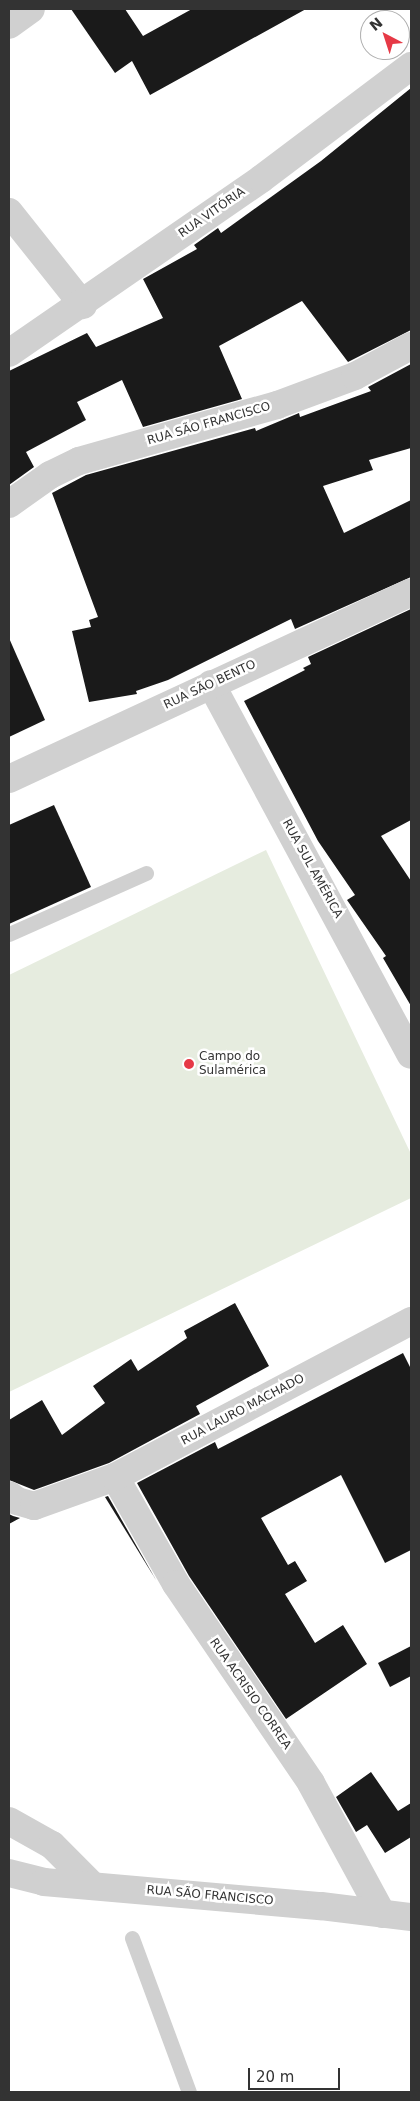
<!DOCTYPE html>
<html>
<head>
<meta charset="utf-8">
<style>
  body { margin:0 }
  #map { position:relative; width:420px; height:2101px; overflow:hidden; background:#fff; font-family:"DejaVu Sans",sans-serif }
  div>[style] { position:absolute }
  .green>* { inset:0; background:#e6ecdf }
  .building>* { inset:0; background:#1a1a1a }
  .lane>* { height:15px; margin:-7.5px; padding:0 7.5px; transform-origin:7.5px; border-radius:7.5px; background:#d0d0d0 }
  .street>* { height:28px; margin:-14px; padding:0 14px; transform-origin:14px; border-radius:14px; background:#d0d0d0 }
  .dots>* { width:14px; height:14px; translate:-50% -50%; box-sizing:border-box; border:2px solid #fff; border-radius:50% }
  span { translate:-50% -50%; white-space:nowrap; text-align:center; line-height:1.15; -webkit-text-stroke:5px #fff; paint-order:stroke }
  .street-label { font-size:12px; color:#333 }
  .poi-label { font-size:12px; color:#333 }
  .left { translate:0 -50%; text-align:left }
  .frame { position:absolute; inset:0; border:10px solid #333; pointer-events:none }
  .north { position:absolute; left:360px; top:10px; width:50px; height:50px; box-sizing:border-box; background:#fff; border:1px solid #adadad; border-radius:50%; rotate:320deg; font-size:14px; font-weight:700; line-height:20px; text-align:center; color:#333 }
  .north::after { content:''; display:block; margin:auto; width:18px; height:22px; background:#e63946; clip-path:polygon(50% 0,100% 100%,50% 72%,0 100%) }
  .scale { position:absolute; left:248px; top:2068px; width:92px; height:22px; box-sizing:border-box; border:2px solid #333; border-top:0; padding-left:6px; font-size:15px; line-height:18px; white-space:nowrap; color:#333; -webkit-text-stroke:4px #fff; paint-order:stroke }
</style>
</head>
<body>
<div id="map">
  <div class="green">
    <div style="clip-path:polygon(266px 850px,411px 1154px,411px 1198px,9px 1392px,9px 975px)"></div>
  </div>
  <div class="building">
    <div style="clip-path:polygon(71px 9px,125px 9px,143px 36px,192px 9px,306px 9px,150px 95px,132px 61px,115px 73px)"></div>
    <div style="clip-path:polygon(411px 88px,411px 330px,348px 362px,302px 301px,219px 346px,242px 399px,143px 427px,122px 380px,77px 402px,86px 420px,26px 452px,34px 467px,9px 485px,9px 371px,87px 333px,96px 347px,163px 318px,143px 279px,197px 249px,194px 245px,218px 228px,221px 233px,321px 161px)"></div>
    <div style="clip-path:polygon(411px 364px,411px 448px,369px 460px,373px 470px,323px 486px,344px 533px,411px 500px,411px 577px,295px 629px,291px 619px,168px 680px,136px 691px,137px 694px,89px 702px,72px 631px,91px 627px,89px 620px,98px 617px,52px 493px,86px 475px,255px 428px,256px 431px,299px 413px,300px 417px,371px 391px,368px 387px)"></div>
    <div style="clip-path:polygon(411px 609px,411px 820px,381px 836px,411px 881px,411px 1006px,383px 958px,386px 956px,347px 900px,355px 895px,318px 841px,244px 701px,305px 670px,303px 668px,311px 664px,308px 657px)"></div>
    <div style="clip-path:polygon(9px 638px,45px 720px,9px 737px)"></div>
    <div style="clip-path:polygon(54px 805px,91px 887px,9px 924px,9px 825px)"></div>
    <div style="clip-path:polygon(235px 1303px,269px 1366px,196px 1406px,200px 1414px,109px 1463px,34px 1490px,9px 1480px,9px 1420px,42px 1400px,62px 1435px,105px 1403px,93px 1386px,131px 1359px,138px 1371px,187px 1338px,184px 1331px)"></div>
    <div style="clip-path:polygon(403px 1353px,411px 1369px,411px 1550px,385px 1563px,341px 1475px,261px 1518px,288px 1565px,295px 1561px,307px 1581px,285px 1594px,315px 1643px,343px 1625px,367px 1664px,286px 1719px,189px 1576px,137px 1483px,215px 1442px,218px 1449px)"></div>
    <div style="clip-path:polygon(108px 1496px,156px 1580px,105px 1497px)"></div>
    <div style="clip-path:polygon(9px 1514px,13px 1516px,20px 1518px,9px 1524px)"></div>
    <div style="clip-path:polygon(411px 1646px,411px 1676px,390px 1687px,378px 1663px)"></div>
    <div style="clip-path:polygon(371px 1772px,398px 1811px,411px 1803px,411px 1837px,385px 1853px,367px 1825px,356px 1832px,336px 1797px)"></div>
  </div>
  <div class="lane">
    <div style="left:9px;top:934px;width:150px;rotate:-24deg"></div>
    <div style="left:132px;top:1938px;width:164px;rotate:69.7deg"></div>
  </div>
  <div class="street">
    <div style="left:9px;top:25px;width:27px;rotate:-36deg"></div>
    <div style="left:9px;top:212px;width:119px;rotate:51.5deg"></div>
    <div style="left:9px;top:353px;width:306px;rotate:-34.6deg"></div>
    <div style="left:261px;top:179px;width:188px;rotate:-37deg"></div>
    <div style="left:9px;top:504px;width:50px;rotate:-35.3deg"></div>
    <div style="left:50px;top:475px;width:32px;rotate:-26deg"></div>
    <div style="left:79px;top:461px;width:206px;rotate:-15.8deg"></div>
    <div style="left:277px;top:405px;width:83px;rotate:-20.4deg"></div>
    <div style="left:355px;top:376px;width:64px;rotate:-28.2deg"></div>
    <div style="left:211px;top:684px;width:421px;rotate:61.7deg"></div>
    <div style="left:9px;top:779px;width:443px;rotate:-24.9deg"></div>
    <div style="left:115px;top:1477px;width:123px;rotate:60.3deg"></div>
    <div style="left:176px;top:1584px;width:240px;rotate:55.8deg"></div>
    <div style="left:311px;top:1783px;width:149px;rotate:61.5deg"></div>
    <div style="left:9px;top:1495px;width:10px;rotate:37deg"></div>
    <div style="left:17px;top:1501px;width:18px;rotate:16deg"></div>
    <div style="left:34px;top:1506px;width:86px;rotate:-19.7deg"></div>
    <div style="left:115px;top:1477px;width:335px;rotate:-27.8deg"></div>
    <div style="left:9px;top:1821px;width:49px;rotate:29.2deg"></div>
    <div style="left:52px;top:1845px;width:57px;rotate:45deg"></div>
    <div style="left:9px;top:1873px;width:36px;rotate:14deg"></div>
    <div style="left:44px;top:1882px;width:278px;rotate:5deg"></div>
    <div style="left:321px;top:1906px;width:91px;rotate:7deg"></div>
  </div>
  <div class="dots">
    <div style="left:189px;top:1064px;background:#e63946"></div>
  </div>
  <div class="street-label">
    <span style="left:212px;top:213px;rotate:-35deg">RUA VITÓRIA</span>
    <span style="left:209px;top:424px;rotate:-16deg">RUA SÃO FRANCISCO</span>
    <span style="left:210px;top:685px;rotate:-25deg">RUA SÃO BENTO</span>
    <span style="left:312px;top:869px;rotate:61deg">RUA SUL AMÉRICA</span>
    <span style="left:243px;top:1410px;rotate:-28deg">RUA LAURO MACHADO</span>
    <span style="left:250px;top:1694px;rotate:55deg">RUA ACRISIO CORREA</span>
    <span style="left:210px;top:1896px;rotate:5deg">RUA SÃO FRANCISCO</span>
  </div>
  <div class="poi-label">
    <span class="left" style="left:199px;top:1064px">Campo do<br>Sulamérica</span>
  </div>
  <div class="frame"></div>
  <div class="north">N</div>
  <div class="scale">20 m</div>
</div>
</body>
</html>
